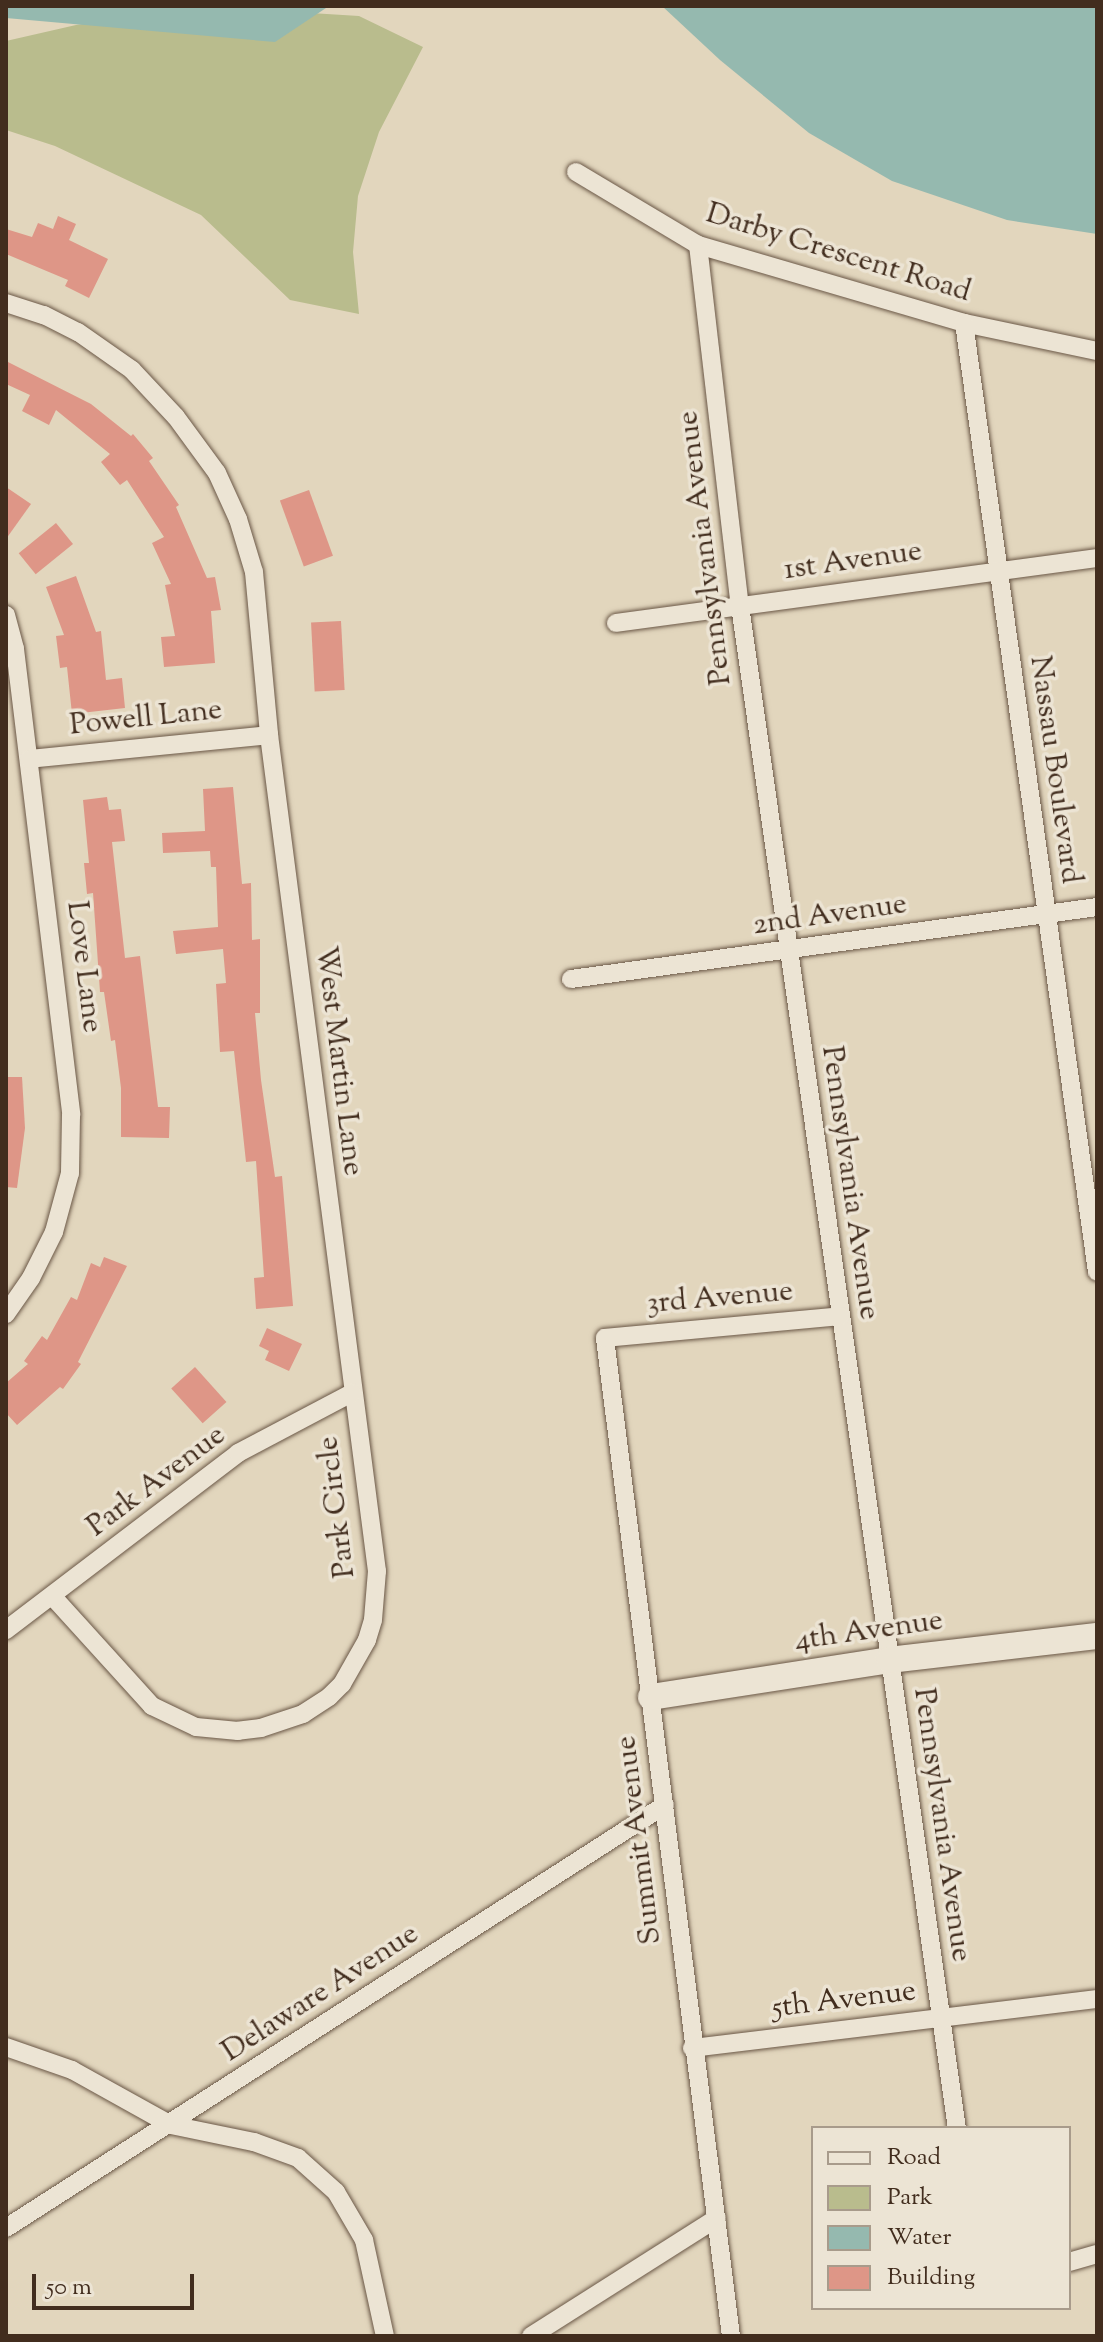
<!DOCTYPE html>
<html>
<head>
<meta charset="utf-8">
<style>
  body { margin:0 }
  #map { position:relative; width:1103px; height:2342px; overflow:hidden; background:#e2d6bd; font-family:"Sorts Mill Goudy",serif }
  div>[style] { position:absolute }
  .green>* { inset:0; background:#b9bc8d }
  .water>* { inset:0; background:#95b9af }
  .building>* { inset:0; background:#de9687; transform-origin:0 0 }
  .roads { filter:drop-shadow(0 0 2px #6a5746) drop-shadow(0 0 2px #6a5746) }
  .street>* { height:18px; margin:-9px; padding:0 9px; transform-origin:9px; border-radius:9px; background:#ece4d4 }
  .secondary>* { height:26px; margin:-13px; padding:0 13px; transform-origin:13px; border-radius:13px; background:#ece4d4 }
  span { translate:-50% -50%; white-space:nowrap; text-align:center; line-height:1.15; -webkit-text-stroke:7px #ece4d4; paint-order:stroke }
  .street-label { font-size:30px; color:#422d1e }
  .frame { position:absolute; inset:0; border:8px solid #422d1e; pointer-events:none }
  .legend { position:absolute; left:811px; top:2126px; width:260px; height:184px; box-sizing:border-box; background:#ece4d4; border:2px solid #a89b8b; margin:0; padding:10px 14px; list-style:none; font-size:24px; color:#422d1e }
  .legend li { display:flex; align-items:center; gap:16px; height:40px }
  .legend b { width:40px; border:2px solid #a89b8b }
  .scale { position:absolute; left:32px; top:2274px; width:162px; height:36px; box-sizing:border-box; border:4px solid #422d1e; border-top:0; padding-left:10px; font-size:24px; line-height:28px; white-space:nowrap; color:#422d1e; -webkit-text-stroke:6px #ece4d4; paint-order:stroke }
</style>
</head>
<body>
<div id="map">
  <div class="green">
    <div style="clip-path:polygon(198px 6px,359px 16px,423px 47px,379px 132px,358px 196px,353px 252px,359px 314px,290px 300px,201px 215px,55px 146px,6px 130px,6px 41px,76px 25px)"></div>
  </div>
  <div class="water">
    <div style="clip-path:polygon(6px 6px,329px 6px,275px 42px,6px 18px)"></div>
    <div style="clip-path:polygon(662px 6px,1097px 6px,1097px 234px,1007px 220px,892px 181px,809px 133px,720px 60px)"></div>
  </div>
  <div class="building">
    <div style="clip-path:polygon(58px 216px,76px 224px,69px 240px,108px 259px,89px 298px,65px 286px,68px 280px,6px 254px,6px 229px,32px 237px,38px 223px,53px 229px)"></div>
    <div style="clip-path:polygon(6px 361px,91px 404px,131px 436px,133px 434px,153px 458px,149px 461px,179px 505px,176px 507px,207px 578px,215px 577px,221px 610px,211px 611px,215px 663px,164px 667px,161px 637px,175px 636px,165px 585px,171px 584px,152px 543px,164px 537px,127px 480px,120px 485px,101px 462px,110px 454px,56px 410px,49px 425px,22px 411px,30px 395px,6px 384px)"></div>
    <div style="clip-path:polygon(6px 487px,31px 504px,6px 539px)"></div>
    <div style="left:309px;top:490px;width:70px;height:31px;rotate:70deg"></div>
    <div style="left:56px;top:523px;width:27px;height:48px;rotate:51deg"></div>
    <div style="clip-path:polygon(76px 576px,96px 632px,101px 631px,106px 680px,122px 678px,125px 708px,72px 714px,67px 667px,60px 668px,56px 636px,64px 635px,46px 587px)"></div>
    <div style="left:341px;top:621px;width:69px;height:30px;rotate:87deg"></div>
    <div style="clip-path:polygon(233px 787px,242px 884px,251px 883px,252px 940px,260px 939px,260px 1013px,255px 1013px,261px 1080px,275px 1177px,282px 1176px,293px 1306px,256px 1309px,254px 1278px,264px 1277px,256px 1161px,246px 1162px,234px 1051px,220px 1052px,216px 984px,226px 983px,223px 949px,176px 954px,173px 931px,218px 927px,216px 867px,211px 867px,210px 851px,163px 853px,162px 833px,205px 831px,203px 789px)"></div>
    <div style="clip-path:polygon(107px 797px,109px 810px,121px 809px,125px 841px,112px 842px,125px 958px,140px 956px,158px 1107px,170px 1107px,169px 1138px,121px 1137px,121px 1088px,115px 1040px,111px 1041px,104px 992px,100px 992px,93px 893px,87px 894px,84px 863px,89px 863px,83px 800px)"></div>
    <div style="clip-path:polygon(6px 1077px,22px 1077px,25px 1128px,17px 1188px,6px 1187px)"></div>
    <div style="clip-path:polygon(104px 1257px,127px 1266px,78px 1362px,81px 1364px,63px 1389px,60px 1387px,17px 1425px,6px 1413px,6px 1383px,28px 1364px,24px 1361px,42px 1336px,47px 1340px,71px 1297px,77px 1300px,91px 1263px,100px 1267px)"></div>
    <div style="clip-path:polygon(267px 1328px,302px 1344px,289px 1371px,265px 1360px,269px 1351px,259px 1346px)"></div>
    <div style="left:195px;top:1367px;width:47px;height:32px;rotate:48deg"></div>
  </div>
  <div class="roads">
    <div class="street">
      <div style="left:576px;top:172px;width:142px;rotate:30.9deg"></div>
      <div style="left:698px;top:245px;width:277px;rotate:16.3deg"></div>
      <div style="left:964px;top:323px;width:136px;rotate:11.9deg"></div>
      <div style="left:698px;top:245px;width:363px;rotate:83.4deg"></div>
      <div style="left:740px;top:606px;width:1537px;rotate:81.89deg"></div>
      <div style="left:6px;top:303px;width:40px;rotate:18deg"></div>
      <div style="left:44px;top:315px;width:38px;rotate:27deg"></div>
      <div style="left:78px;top:332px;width:66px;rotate:35.1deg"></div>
      <div style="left:132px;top:370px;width:64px;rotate:46.9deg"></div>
      <div style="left:176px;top:417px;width:69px;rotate:53.8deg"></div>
      <div style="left:217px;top:473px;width:51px;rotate:65.5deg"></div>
      <div style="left:238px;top:519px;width:55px;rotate:73.2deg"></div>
      <div style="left:254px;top:572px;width:164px;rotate:84.7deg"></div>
      <div style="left:269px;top:735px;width:843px;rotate:82.64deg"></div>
      <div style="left:377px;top:1571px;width:49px;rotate:94.7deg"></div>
      <div style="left:373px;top:1620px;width:21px;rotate:107deg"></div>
      <div style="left:367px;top:1640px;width:51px;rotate:119.6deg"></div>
      <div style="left:342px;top:1684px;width:18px;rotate:135deg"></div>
      <div style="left:329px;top:1697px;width:31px;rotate:147deg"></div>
      <div style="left:303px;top:1714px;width:44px;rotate:161.6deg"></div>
      <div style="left:261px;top:1728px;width:23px;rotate:173deg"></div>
      <div style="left:238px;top:1731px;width:42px;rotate:-174.6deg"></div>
      <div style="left:196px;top:1727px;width:49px;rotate:-154.5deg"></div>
      <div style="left:152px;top:1706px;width:147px;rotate:-132.2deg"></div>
      <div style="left:964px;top:323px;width:958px;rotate:82.02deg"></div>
      <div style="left:6px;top:615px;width:35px;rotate:75deg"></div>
      <div style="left:15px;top:649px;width:469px;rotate:83.1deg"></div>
      <div style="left:71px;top:1115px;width:58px;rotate:91deg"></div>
      <div style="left:70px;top:1173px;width:61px;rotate:105.2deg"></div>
      <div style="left:54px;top:1232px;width:51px;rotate:116.6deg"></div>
      <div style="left:31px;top:1278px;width:44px;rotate:124.8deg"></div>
      <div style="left:616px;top:623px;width:485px;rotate:-7.7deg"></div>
      <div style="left:29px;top:759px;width:241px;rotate:-5.7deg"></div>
      <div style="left:571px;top:979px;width:531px;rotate:-7.79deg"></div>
      <div style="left:6px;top:1630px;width:292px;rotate:-37.3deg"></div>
      <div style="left:238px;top:1453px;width:129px;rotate:-27.8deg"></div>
      <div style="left:6px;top:2047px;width:70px;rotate:19.2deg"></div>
      <div style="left:72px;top:2070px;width:113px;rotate:29.1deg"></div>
      <div style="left:171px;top:2125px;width:85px;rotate:11.6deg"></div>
      <div style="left:254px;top:2142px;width:47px;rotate:20deg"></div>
      <div style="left:298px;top:2158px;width:51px;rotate:41.8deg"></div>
      <div style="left:336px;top:2192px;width:56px;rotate:59.7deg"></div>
      <div style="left:364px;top:2240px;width:98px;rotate:77.7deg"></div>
      <div style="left:692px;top:2048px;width:408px;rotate:-6.9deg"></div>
      <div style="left:6px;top:2228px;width:783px;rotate:-32.7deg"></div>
      <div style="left:1069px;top:2262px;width:29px;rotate:-16deg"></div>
      <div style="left:531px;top:2336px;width:220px;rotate:-32.4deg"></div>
      <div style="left:731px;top:2336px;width:1006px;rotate:-97.2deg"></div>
      <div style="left:605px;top:1338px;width:236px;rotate:-5.3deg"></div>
    </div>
    <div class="secondary">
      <div style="left:651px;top:1697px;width:241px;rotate:-8.8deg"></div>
      <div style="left:889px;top:1660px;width:209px;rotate:-6.6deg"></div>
    </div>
  </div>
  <div class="street-label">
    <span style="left:838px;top:254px;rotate:17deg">Darby Crescent Road</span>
    <span style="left:706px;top:548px;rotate:-97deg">Pennsylvania Avenue</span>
    <span style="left:853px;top:562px;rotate:-8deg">1st Avenue</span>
    <span style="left:146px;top:719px;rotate:-6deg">Powell Lane</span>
    <span style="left:1054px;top:770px;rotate:82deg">Nassau Boulevard</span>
    <span style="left:830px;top:916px;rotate:-8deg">2nd Avenue</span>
    <span style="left:83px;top:967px;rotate:83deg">Love Lane</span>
    <span style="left:338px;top:1061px;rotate:83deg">West Martin Lane</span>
    <span style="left:849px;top:1183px;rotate:82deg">Pennsylvania Avenue</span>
    <span style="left:720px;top:1299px;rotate:-5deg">3rd Avenue</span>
    <span style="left:157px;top:1482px;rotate:-37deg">Park Avenue</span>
    <span style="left:338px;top:1507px;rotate:-97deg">Park Circle</span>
    <span style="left:869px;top:1632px;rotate:-8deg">4th Avenue</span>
    <span style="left:941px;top:1825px;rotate:82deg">Pennsylvania Avenue</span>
    <span style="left:640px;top:1840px;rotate:-97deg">Summit Avenue</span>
    <span style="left:321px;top:1994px;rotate:-33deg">Delaware Avenue</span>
    <span style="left:844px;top:2001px;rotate:-7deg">5th Avenue</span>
  </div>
  <div class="frame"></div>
  <ul class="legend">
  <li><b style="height:10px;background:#ece4d4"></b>Road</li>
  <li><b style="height:22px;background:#b9bc8d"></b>Park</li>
  <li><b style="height:22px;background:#95b9af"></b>Water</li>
  <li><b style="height:22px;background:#de9687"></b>Building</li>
  </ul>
  <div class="scale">50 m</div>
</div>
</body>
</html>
